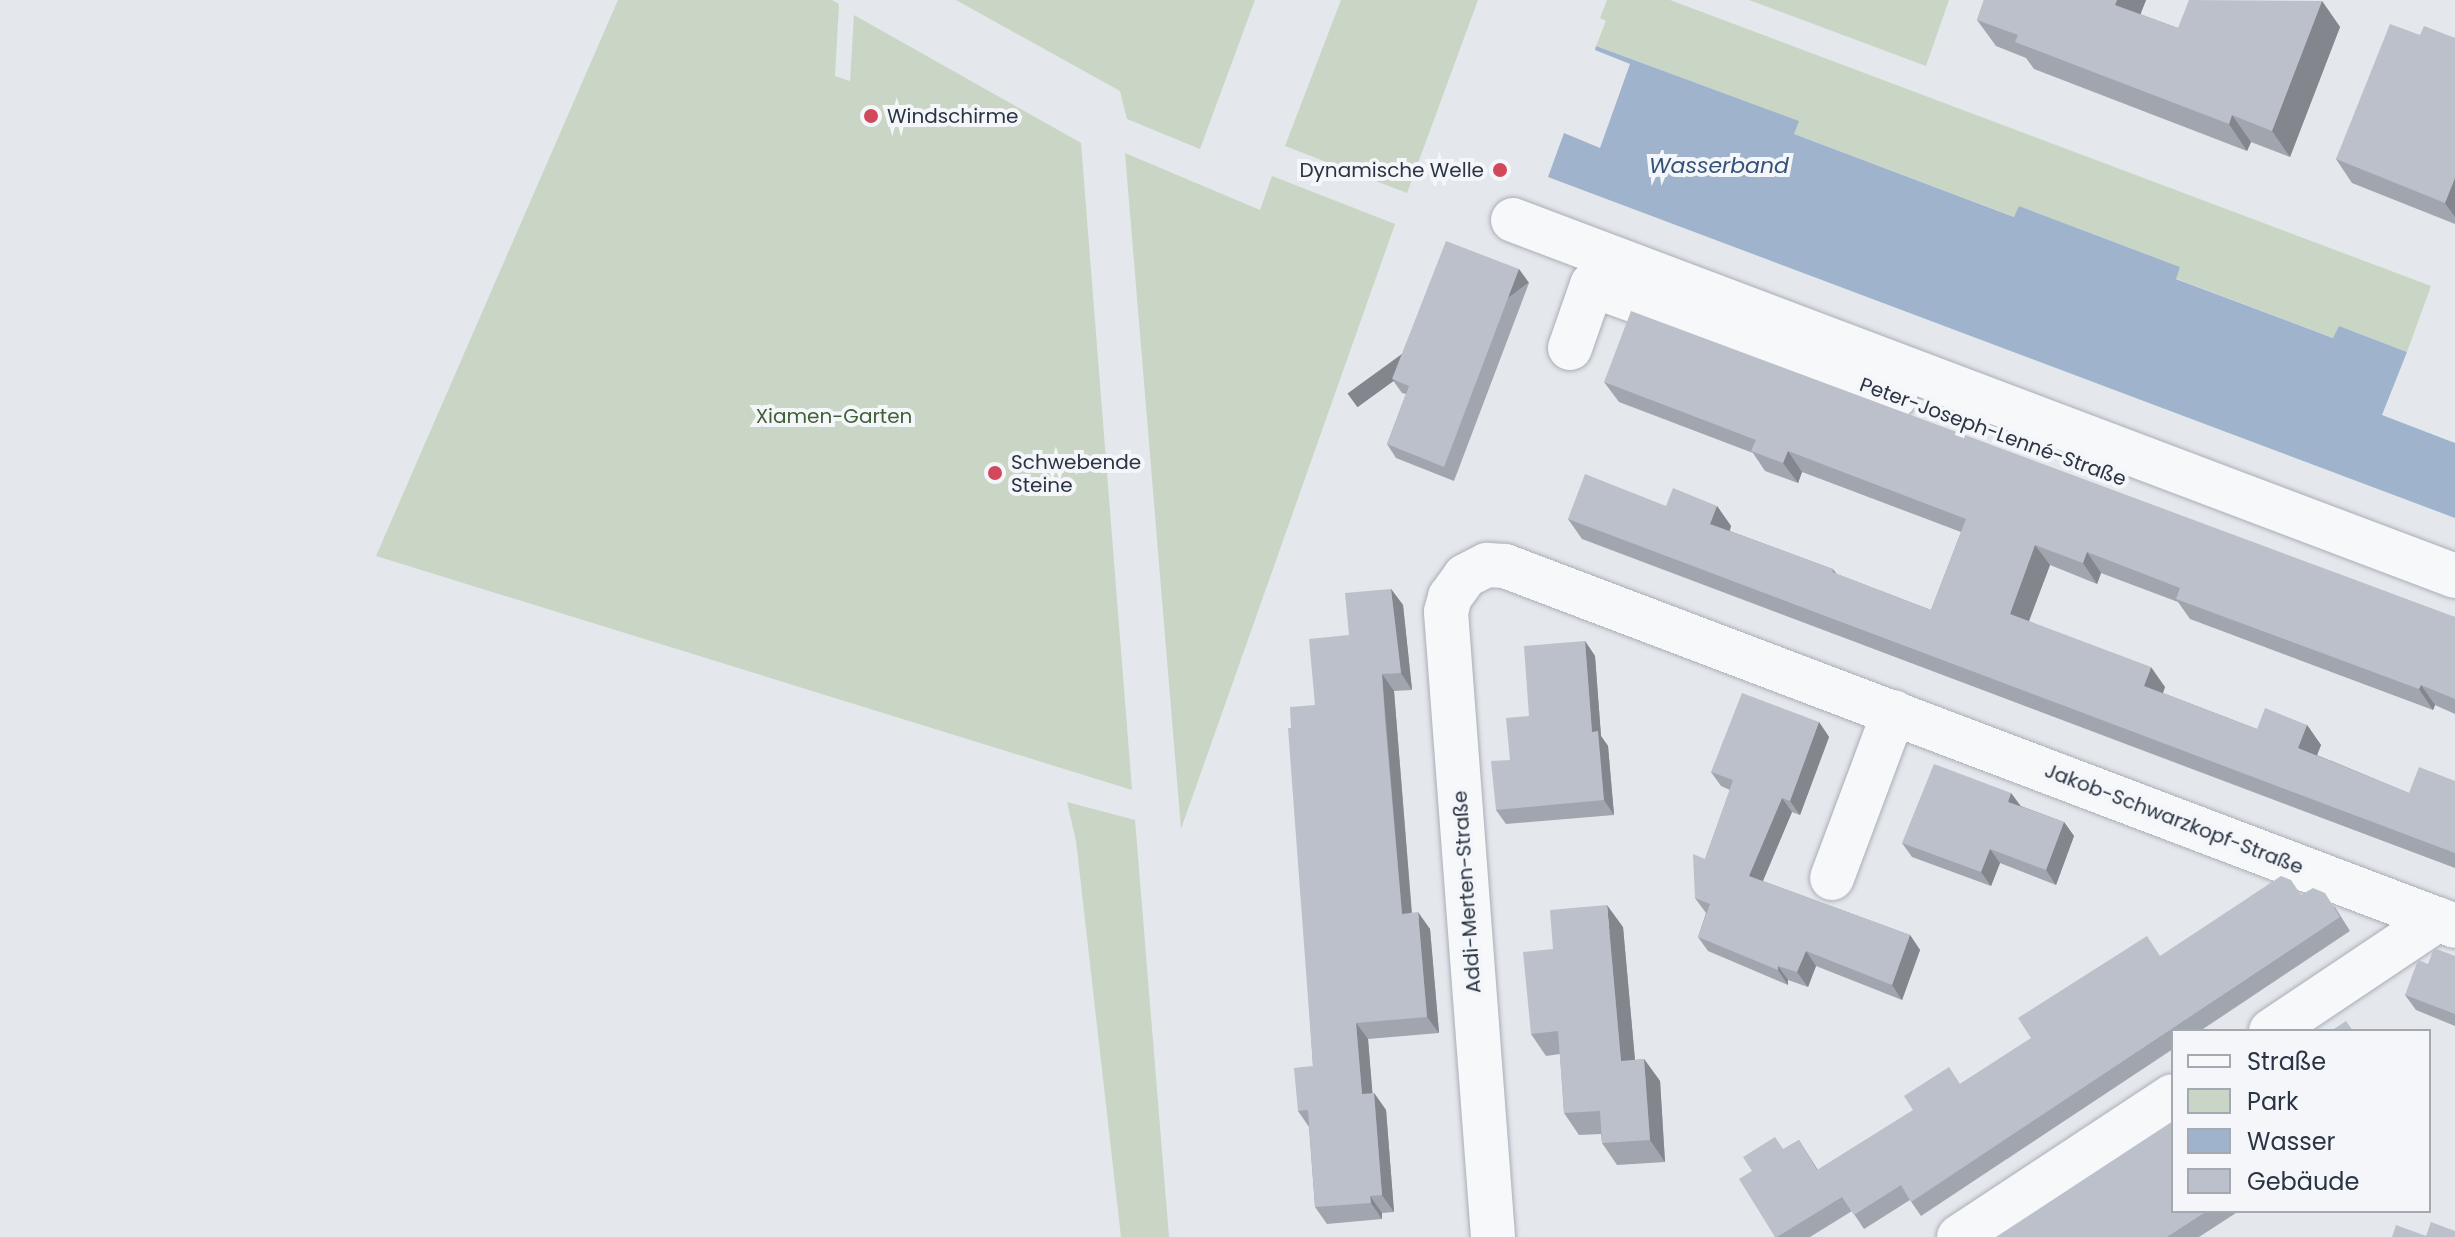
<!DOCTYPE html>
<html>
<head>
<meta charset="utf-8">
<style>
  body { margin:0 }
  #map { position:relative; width:2455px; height:1237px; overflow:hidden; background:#e4e7ec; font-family:Poppins,sans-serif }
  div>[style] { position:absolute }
  .green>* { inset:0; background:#c9d6c5 }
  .water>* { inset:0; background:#9fb4cc }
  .roads { filter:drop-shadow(0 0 2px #a9aeb7) drop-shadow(0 0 2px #a9aeb7) }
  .street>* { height:44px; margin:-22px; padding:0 22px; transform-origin:22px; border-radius:22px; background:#f7f8fa }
  .wall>* { inset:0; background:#a1a5ae }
  .shaded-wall>* { inset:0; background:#83868d; transform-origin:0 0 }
  .building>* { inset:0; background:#bbc0ca }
  .dots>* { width:22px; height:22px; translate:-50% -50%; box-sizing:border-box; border:4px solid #f4f6f9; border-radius:50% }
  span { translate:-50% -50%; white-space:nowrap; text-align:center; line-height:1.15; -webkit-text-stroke:8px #f4f6f9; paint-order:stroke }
  .poi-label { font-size:20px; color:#2b3445 }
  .left { translate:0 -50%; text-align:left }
  .right { translate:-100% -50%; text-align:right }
  .park-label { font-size:20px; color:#3f6138 }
  .street-label { font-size:20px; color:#2b3445 }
  .water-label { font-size:22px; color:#34527a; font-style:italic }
  .legend { position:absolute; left:2171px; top:1029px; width:260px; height:184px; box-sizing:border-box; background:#f4f6f9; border:2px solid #a4a8b1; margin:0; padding:10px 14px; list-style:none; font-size:24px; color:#2b3445 }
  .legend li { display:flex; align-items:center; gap:16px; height:40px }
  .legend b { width:40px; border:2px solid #a4a8b1 }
</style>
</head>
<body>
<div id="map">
  <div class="green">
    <div style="clip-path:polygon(618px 0,832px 0,839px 4px,835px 76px,850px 81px,854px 15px,1081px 143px,1132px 790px,376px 556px)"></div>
    <div style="clip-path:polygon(956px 0,1255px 0,1200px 149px,1127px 119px,1120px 91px)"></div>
    <div style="clip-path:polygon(1341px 0,1478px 0,1407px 193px,1285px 146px)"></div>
    <div style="clip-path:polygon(1607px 0,1670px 0,2431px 286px,2407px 352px,2339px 326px,2334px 338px,2175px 278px,2180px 267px,2019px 206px,2015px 217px,1794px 134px,1798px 121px,1596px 46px,1606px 21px,1600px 18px)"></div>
    <div style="clip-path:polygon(1749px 0,1949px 0,1926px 66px)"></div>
    <div style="clip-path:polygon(1125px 153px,1260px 210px,1272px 176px,1395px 224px,1181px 829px)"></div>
    <div style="clip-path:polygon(1067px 802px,1135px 820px,1169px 1237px,1121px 1237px,1076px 841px)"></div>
  </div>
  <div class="water">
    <div style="clip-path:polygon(1596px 46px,1799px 121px,1794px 134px,2014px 217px,2019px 206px,2180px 267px,2176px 279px,2333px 338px,2339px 326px,2407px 352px,2382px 415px,2455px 443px,2455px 518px,1548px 177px,1564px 133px,1600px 148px,1630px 64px,1595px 50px)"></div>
  </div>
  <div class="roads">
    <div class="street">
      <div style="left:1513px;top:220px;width:1007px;rotate:20.7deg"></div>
      <div style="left:1570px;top:348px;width:67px;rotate:-70.8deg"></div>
      <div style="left:1592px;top:285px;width:323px;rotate:20.1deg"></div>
      <div style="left:1832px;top:878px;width:177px;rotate:-69.5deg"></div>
      <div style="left:2271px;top:1031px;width:201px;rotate:-33.8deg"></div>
      <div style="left:1493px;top:1237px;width:627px;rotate:-94.3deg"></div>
      <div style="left:1446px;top:612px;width:16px;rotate:-75deg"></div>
      <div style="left:1450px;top:597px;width:26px;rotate:-54deg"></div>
      <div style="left:1465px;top:576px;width:25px;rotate:-27deg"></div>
      <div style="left:1487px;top:565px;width:18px;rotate:3deg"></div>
      <div style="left:1505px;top:566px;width:1016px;rotate:20.75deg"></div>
      <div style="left:1959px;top:1237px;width:256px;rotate:-33.4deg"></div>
    </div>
  </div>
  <div class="wall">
    <div style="clip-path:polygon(1984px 0,2146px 0,2140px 14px,2178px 28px,2322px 1px,2340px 27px,2290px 157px,2251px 142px,2247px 151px,2034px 69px,2026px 58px,1996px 46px,1977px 20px)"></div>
    <div style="clip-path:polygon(2420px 35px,2455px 38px,2455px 224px,2352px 183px,2336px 159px)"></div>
    <div style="clip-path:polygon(1529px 283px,1454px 481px,1396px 458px,1387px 444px,1406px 394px,1402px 393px,1392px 379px)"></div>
    <div style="clip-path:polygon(1604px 382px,2455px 617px,2455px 714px,2435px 705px,2433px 710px,2190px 619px,2178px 602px,2101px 573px,2097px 584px,2050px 565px,2029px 621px,2165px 687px,2163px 693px,2257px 729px,2307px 725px,2321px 745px,2317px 755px,2409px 793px,2455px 781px,2455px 868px,1582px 539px,1568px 519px,1666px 506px,1717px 506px,1731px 526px,1730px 531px,1833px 569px,1837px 574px,1931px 610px,1961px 532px,1802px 472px,1798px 483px,1765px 471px,1753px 453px,1619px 402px)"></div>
    <div style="clip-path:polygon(1391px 589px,1403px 605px,1412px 690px,1394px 691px,1412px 913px,1430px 929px,1439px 1033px,1368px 1039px,1372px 1093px,1374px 1093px,1386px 1110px,1394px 1212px,1382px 1213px,1382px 1219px,1327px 1224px,1315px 1207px,1309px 1127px,1298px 1111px,1313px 1066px,1291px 728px,1315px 705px,1349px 635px)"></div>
    <div style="clip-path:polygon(1585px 641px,1595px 656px,1601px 736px,1608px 746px,1614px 815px,1506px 824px,1496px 810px,1510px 760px,1529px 716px)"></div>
    <div style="clip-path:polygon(1819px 722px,1829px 737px,1800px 815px,1792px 812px,1763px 881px,1910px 935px,1920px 950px,1902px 1000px,1816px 966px,1808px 987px,1788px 980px,1788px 985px,1708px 951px,1698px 937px,1706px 913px,1695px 898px,1705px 859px,1730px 790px,1721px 786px,1711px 772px)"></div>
    <div style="clip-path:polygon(2011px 793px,2021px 806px,2064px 822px,2074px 836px,2056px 885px,2000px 863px,1991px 886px,1912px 857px,1902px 843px)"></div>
    <div style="clip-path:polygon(2302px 895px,2335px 907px,2350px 931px,2200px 1031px,2173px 1031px,2173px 1049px,1921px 1216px,1910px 1200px,1864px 1229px,1852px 1211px,1810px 1237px,1775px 1237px,1752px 1171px,1784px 1149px,1799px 1140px,1818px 1170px,1960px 1084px,2161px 956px)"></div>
    <div style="clip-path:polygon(1623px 927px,1635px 1060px,1644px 1059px,1660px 1081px,1665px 1162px,1617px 1165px,1602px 1143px,1601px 1134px,1579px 1135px,1564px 1113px,1560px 1054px,1546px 1056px,1531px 1034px,1553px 949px)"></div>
    <div style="clip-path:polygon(2455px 956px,2455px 1026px,2416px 1010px,2405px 995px,2428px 964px)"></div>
    <div style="clip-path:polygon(2173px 1211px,2239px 1211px,2199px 1237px,1996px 1237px)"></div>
  </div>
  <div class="shaded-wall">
    <div style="clip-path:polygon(2117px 0,2146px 0,2134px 31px,2115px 5px)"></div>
    <div style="clip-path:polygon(2322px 1px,2340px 27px,2290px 157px,2272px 131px)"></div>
    <div style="clip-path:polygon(2232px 115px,2251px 142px,2247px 151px,2229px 124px)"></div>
    <div style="clip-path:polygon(2455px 178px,2455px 217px,2445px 203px)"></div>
    <div style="left:1519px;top:269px;width:17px;height:212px;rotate:54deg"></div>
    <div style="clip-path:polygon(1788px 451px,1802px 472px,1798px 483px,1783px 463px)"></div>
    <div style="clip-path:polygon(1717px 506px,1731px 526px,1724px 544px,1710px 524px)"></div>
    <div style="clip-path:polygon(2035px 545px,2050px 565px,2024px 634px,2010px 614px)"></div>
    <div style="clip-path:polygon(2087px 552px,2101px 573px,2097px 584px,2083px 563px)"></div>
    <div style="clip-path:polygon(1391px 589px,1403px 605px,1412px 690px,1401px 673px)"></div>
    <div style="clip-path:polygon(1585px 641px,1595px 656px,1601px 736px,1608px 746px,1614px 815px,1604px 800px,1592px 732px)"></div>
    <div style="clip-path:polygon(2151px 667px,2165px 687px,2158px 706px,2144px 686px)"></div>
    <div style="clip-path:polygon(1382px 674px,1394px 691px,1413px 930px,1402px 914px)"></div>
    <div style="clip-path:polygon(2421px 685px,2435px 705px,2433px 710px,2419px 689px)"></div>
    <div style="clip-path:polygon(1819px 722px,1829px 737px,1800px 815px,1790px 801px)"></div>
    <div style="clip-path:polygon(2307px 725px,2321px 745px,2312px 768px,2298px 748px)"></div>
    <div style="clip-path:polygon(2011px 793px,2021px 807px,2008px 802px)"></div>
    <div style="clip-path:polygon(1782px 798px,1792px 812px,1759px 890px,1749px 876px)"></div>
    <div style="clip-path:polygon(2064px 822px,2074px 836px,2056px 885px,2046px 870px)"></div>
    <div style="clip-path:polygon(1990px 849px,2000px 863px,1991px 886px,1981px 872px)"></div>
    <div style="clip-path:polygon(1607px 905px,1623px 927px,1637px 1083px,1621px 1061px)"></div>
    <div style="clip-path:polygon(1418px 912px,1430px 929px,1439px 1033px,1427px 1017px)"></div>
    <div style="clip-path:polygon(1910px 935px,1920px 950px,1902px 1000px,1892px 985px)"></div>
    <div style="clip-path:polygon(1806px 951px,1816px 966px,1808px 987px,1797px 972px)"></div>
    <div style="clip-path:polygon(1778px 966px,1788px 980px,1788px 985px,1778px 970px)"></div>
    <div style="clip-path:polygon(1356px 1023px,1368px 1039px,1374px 1111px,1362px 1094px)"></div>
    <div style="clip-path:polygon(1644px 1059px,1660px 1081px,1665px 1162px,1650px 1140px)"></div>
    <div style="clip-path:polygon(1374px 1093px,1386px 1110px,1394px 1212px,1382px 1195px)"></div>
    <div style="clip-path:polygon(1370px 1196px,1382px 1213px,1382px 1219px,1371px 1203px)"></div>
  </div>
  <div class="building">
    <div style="clip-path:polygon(1984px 0,2117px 0,2115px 5px,2178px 28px,2189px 0,2322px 1px,2272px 131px,2232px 115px,2229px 124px,2015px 42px,2018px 35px,1977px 20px)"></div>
    <div style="clip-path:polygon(2390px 24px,2420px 35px,2424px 26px,2455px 38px,2455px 178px,2445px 203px,2336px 159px)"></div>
    <div style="clip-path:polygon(1446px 241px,1519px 269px,1444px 467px,1387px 444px,1409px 386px,1392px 379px)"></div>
    <div style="clip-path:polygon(1631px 311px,2455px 617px,2455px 699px,2421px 685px,2419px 689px,2176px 599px,2180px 588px,2087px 552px,2083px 563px,2035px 545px,2010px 614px,2151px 667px,2144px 686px,2257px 729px,2265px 708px,2307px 725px,2298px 748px,2409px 793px,2419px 767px,2455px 781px,2455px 853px,1568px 519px,1585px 474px,1666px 506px,1673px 488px,1717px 506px,1710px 524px,1833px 569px,1832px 572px,1931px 610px,1966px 519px,1788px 451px,1783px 463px,1751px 451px,1756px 440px,1604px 382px)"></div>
    <div style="clip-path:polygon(1391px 589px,1401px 673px,1382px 674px,1385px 720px,1402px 914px,1418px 912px,1427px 1017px,1356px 1023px,1362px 1094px,1374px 1093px,1382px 1195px,1370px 1196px,1371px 1203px,1315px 1207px,1308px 1110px,1298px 1111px,1294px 1068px,1313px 1066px,1288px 728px,1291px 728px,1290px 707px,1315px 705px,1309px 639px,1349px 635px,1345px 593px)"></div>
    <div style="clip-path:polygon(1585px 641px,1592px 732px,1598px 731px,1604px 800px,1496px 810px,1491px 761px,1510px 760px,1506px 718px,1529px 716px,1524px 646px)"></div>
    <div style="clip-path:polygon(1742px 693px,1819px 722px,1790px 801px,1782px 798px,1749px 876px,1910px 935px,1892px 985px,1806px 951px,1797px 972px,1778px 966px,1778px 970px,1698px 937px,1710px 904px,1695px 898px,1693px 854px,1705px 859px,1733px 780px,1711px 772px)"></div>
    <div style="clip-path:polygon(1934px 764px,2011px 793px,2008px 802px,2064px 822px,2046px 870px,1990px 849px,1981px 872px,1902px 843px)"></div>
    <div style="clip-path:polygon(2281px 876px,2291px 880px,2301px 895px,2313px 888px,2325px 893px,2340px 917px,1911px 1202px,1901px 1185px,1854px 1215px,1842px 1197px,1777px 1237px,1775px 1237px,1739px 1179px,1752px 1171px,1743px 1157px,1775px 1137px,1783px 1149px,1799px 1140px,1817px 1170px,1913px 1110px,1904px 1096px,1949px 1067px,1960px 1084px,2031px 1038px,2018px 1018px,2147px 936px,2160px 956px)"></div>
    <div style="clip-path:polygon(1607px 905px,1621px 1061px,1644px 1059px,1650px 1140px,1602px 1143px,1600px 1111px,1564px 1113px,1558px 1031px,1531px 1034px,1523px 952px,1553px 949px,1550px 910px)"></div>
    <div style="clip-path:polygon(2434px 948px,2455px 956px,2455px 1014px,2405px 995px,2418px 960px,2428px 964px)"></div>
    <div style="clip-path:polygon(2346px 1021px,2353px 1031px,2331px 1031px)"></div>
    <div style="clip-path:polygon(2173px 1121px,2173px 1211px,2207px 1211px,2167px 1237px,1996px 1237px)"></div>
    <div style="clip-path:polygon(2431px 1222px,2455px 1231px,2455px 1237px,2392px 1237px,2396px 1225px,2426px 1236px)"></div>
  </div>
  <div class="dots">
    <div style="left:871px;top:116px;background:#d1495b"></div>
    <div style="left:1500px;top:170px;background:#d1495b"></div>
    <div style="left:995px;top:473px;background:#d1495b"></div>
  </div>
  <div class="poi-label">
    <span class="left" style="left:887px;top:116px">Windschirme</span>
    <span class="right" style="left:1484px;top:170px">Dynamische Welle</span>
    <span class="left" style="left:1011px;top:474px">Schwebende<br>Steine</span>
  </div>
  <div class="park-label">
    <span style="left:834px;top:416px">Xiamen-Garten</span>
  </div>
  <div class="street-label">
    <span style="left:1993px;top:432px;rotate:20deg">Peter-Joseph-Lenné-Straße</span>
    <span style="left:2174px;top:819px;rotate:21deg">Jakob-Schwarzkopf-Straße</span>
    <span style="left:1467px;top:892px;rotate:-94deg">Addi-Merten-Straße</span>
  </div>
  <div class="water-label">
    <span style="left:1719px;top:166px">Wasserband</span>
  </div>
  <ul class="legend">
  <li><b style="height:10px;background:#f7f8fa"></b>Straße</li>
  <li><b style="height:22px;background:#c9d6c5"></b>Park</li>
  <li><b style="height:22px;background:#9fb4cc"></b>Wasser</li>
  <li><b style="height:22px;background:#bbc0ca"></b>Gebäude</li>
  </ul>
</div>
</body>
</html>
